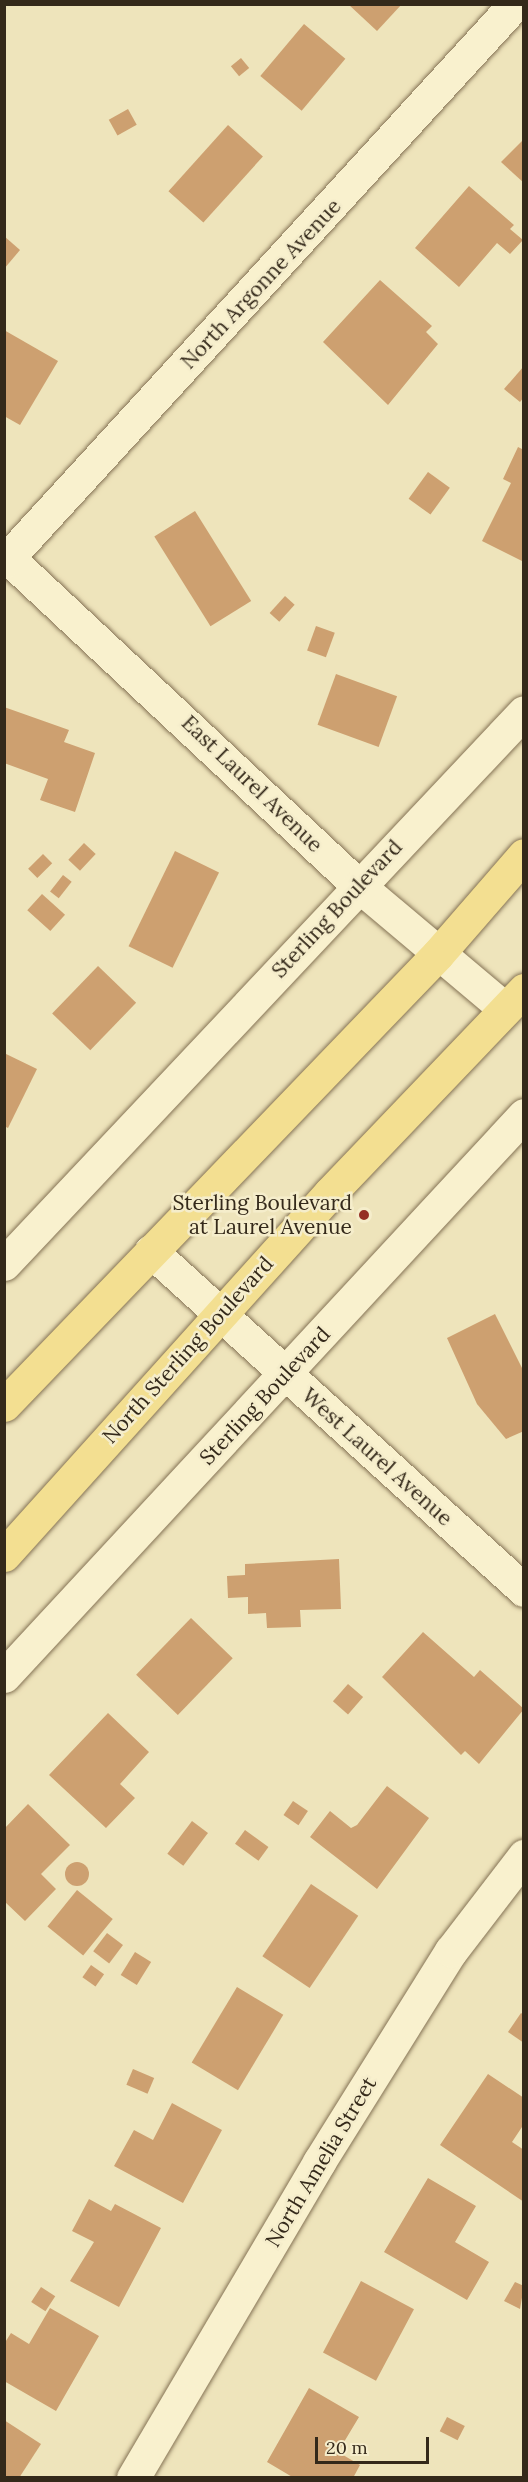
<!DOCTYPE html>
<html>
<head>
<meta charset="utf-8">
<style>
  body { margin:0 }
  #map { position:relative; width:528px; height:2482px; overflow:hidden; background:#eee4bb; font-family:Lora,serif }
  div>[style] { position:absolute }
  .building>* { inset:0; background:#cda070; transform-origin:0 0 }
  .round { border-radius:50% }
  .roads { filter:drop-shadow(0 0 2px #857355) drop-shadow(0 0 2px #857355) }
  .street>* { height:33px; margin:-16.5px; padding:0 16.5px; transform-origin:16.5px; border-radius:16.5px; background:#f9f1ce }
  .primary>* { height:33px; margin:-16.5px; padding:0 16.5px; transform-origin:16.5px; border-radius:16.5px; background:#f3df91 }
  .dots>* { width:16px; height:16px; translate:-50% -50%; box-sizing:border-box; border:3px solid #f5edcb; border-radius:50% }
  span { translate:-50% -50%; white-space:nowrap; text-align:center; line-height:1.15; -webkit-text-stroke:5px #f5edcb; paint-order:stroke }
  .street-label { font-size:21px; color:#34291a }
  .poi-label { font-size:21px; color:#34291a }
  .right { translate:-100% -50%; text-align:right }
  .frame { position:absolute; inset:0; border:6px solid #34291a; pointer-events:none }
  .scale { position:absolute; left:315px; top:2437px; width:114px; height:27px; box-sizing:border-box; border:3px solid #34291a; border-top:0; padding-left:8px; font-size:18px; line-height:21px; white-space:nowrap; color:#34291a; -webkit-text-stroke:4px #f5edcb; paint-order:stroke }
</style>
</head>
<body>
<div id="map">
  <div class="building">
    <div style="clip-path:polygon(348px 4px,402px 4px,377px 31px)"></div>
    <div style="left:304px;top:24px;width:54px;height:68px;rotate:40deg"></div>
    <div style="left:241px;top:58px;width:13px;height:13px;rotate:51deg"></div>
    <div style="left:128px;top:109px;width:18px;height:22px;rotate:61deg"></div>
    <div style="left:228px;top:125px;width:47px;height:89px;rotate:42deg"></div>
    <div style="clip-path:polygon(524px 139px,524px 183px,501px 162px)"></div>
    <div style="clip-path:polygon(469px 186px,514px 225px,510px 229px,523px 240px,510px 254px,497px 243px,459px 287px,415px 248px)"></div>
    <div style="clip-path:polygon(4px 236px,20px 250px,4px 269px)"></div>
    <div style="clip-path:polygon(380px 280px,432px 326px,426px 332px,438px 344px,388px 405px,323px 342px)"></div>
    <div style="clip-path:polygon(4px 330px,58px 361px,20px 425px,4px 416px)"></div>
    <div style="clip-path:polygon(524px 366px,524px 397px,520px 402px,504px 389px)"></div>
    <div style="clip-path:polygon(518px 447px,524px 450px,524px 562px,482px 541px,511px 483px,503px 479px)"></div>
    <div style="left:428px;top:472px;width:27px;height:33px;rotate:36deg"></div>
    <div style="left:195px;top:511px;width:106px;height:48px;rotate:58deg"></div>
    <div style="left:285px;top:596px;width:13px;height:23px;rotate:42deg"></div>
    <div style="left:316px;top:626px;width:20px;height:26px;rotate:20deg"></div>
    <div style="left:336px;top:674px;width:65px;height:54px;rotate:20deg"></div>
    <div style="clip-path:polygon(4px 707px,69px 730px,64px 742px,95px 753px,75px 812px,40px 800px,48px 779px,4px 763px)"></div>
    <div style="left:84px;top:843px;width:16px;height:23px;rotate:43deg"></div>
    <div style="left:175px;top:851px;width:49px;height:106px;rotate:26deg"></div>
    <div style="left:43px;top:854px;width:13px;height:21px;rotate:45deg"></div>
    <div style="left:63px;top:875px;width:11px;height:21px;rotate:38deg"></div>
    <div style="left:42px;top:894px;width:31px;height:22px;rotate:42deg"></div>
    <div style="left:98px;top:966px;width:53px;height:66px;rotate:44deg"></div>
    <div style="clip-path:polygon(4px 1053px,37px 1069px,8px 1128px,4px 1126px)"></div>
    <div style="clip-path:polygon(495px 1314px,524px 1372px,524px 1431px,506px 1439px,477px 1404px,447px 1338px)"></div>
    <div style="clip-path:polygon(339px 1559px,341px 1609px,300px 1610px,301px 1627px,267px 1628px,266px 1613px,248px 1614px,248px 1597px,228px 1598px,227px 1576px,245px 1575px,245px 1564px)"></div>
    <div style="left:191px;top:1618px;width:58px;height:79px;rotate:44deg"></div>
    <div style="clip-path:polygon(423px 1632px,474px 1677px,480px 1670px,524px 1709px,479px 1764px,465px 1751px,461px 1755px,382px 1677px)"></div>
    <div style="left:348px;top:1684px;width:20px;height:23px;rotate:41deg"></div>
    <div style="clip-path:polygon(108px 1713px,149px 1752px,120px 1784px,135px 1798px,106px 1828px,49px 1775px)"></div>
    <div style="clip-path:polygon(387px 1786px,429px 1818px,377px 1889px,310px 1837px,330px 1811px,351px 1828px,357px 1825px)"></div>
    <div style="left:293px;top:1801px;width:18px;height:17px;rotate:34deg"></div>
    <div style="clip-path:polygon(28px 1804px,70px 1845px,41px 1874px,56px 1889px,25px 1921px,4px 1901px,4px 1829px)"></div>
    <div style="left:192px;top:1821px;width:20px;height:41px;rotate:37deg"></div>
    <div style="left:245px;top:1830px;width:29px;height:17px;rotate:36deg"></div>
    <div class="round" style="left:65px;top:1862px;width:24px;height:24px"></div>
    <div style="left:311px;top:1884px;width:57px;height:87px;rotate:34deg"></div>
    <div style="left:77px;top:1890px;width:46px;height:47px;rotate:39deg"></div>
    <div style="left:107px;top:1933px;width:20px;height:23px;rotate:37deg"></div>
    <div style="left:135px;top:1952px;width:19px;height:27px;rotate:32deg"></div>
    <div style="left:91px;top:1965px;width:16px;height:15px;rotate:35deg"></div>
    <div style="left:237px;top:1987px;width:54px;height:88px;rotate:31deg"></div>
    <div style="clip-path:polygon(521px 2013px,524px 2015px,524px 2043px,508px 2032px)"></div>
    <div style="left:133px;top:2069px;width:23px;height:17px;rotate:23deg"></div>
    <div style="clip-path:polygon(488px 2074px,524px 2098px,524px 2124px,512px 2142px,524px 2150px,524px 2202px,440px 2145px)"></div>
    <div style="clip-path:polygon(172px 2103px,222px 2130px,183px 2203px,114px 2166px,134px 2130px,153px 2140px)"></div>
    <div style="clip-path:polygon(428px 2178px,476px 2206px,455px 2242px,489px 2262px,467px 2300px,384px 2252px)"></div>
    <div style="clip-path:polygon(89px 2199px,111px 2211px,115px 2204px,161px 2228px,119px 2307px,70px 2281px,94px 2242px,72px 2231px)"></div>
    <div style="left:361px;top:2281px;width:60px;height:81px;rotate:28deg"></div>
    <div style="clip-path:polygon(515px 2282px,524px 2286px,520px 2309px,504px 2301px)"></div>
    <div style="left:41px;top:2287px;width:17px;height:18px;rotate:33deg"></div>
    <div style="clip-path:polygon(50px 2308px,99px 2336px,56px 2411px,4px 2381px,4px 2344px,11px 2333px,29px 2344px)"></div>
    <div style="clip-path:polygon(309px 2388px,359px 2417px,338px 2452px,360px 2465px,353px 2478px,294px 2478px,267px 2462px)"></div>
    <div style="left:447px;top:2417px;width:20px;height:16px;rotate:27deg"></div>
    <div style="clip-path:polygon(4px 2420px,41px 2444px,19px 2478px,4px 2478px)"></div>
  </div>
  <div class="roads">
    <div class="street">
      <div style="left:4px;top:554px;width:486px;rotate:43.1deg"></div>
      <div style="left:359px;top:886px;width:191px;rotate:40.1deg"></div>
      <div style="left:4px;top:562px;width:757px;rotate:-47.52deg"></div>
      <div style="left:151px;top:1251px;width:504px;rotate:42.27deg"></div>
      <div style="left:4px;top:1264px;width:758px;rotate:-46.71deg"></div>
      <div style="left:4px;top:1676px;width:765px;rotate:-47.17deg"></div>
      <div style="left:133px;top:2478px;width:367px;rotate:-59.5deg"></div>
      <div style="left:319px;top:2162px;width:249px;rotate:-58deg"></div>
      <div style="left:451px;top:1951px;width:120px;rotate:-52.5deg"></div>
    </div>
    <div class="primary">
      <div style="left:4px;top:1405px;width:626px;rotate:-46.1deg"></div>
      <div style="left:438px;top:954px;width:131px;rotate:-49deg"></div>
      <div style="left:4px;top:1555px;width:487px;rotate:-48deg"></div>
      <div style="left:330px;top:1193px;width:281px;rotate:-46.3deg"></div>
    </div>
  </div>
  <div class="dots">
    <div style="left:364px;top:1215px;background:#952f24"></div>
  </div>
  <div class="street-label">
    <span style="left:261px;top:284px;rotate:-47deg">North Argonne Avenue</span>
    <span style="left:252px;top:784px;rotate:44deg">East Laurel Avenue</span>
    <span style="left:337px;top:909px;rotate:-47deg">Sterling Boulevard</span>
    <span style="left:188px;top:1350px;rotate:-48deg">North Sterling Boulevard</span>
    <span style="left:265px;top:1396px;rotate:-47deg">Sterling Boulevard</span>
    <span style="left:377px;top:1457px;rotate:42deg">West Laurel Avenue</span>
    <span style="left:321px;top:2162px;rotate:-59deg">North Amelia Street</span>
  </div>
  <div class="poi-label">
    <span class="right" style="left:352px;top:1215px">Sterling Boulevard<br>at Laurel Avenue</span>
  </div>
  <div class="frame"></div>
  <div class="scale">20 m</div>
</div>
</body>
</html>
